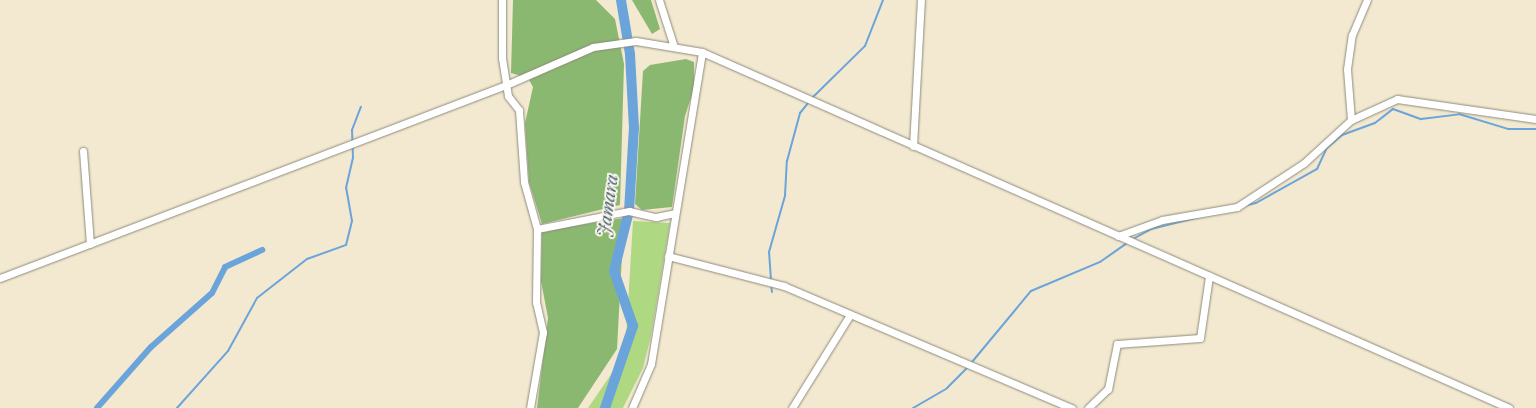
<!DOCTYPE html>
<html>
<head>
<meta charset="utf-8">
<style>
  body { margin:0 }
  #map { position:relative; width:1536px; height:408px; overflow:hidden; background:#f2e9d0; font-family:"IM FELL French Canon",serif }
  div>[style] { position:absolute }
  .green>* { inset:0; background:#afd883 }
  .forest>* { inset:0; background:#8bb871 }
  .stream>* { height:2px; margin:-1px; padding:0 1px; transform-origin:1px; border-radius:1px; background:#6ba4da }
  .canal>* { height:6px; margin:-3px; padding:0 3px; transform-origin:3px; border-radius:3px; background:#6ba4da }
  .river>* { height:10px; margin:-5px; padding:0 5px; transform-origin:5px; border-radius:5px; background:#6ba4da }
  .roads { filter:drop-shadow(0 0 1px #8e8a7e) drop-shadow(0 0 1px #8e8a7e) }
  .street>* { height:7px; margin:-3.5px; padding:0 3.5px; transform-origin:3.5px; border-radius:3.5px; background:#fff }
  span { translate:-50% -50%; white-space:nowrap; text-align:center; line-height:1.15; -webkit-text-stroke:4px #fbf7ec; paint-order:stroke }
  .water-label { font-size:18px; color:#455b71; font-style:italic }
</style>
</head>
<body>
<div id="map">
  <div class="green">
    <div style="clip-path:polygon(633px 221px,670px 223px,651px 336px,643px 368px,623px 408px,588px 408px,625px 354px)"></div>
  </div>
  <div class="forest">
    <div style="clip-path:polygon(513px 0,596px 0,615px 19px,624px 64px,620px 205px,542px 224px,529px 182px,525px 123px,533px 87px,528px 78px,511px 73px)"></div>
    <div style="clip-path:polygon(632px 0,651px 0,660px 29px,652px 34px)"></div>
    <div style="clip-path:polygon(686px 59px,694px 62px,694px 88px,685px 116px,672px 207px,642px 210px,635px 204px,643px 71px,650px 65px)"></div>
    <div style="clip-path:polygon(624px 218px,617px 349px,578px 408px,537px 408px,548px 318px,541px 281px,542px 231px)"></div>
  </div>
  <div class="stream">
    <div style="left:812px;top:98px;width:74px;rotate:-44.5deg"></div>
    <div style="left:865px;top:46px;width:49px;rotate:-68.6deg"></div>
    <div style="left:1133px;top:239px;width:21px;rotate:-29deg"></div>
    <div style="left:1151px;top:229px;width:108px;rotate:-13.9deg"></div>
    <div style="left:1256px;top:203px;width:70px;rotate:-29.1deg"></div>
    <div style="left:1317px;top:169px;width:23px;rotate:-65deg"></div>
    <div style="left:1327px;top:148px;width:20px;rotate:-41deg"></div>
    <div style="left:1342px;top:135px;width:35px;rotate:-20deg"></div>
    <div style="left:1375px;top:123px;width:23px;rotate:-38deg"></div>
    <div style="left:1393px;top:109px;width:30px;rotate:20deg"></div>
    <div style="left:1421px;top:119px;width:38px;rotate:-7deg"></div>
    <div style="left:1459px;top:114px;width:51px;rotate:17deg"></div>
    <div style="left:1508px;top:129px;width:28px"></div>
    <div style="left:771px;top:280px;width:28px;rotate:-94deg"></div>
    <div style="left:769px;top:252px;width:58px;rotate:-74.1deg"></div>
    <div style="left:785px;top:196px;width:35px;rotate:-87deg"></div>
    <div style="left:787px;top:161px;width:50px;rotate:-74.8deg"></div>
    <div style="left:800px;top:113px;width:14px;rotate:-51deg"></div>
    <div style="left:771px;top:284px;width:8px;rotate:83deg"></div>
    <div style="left:972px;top:362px;width:92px;rotate:-50.3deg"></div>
    <div style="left:1031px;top:291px;width:75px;rotate:-22.8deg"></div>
    <div style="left:1100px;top:262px;width:35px;rotate:-35deg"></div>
    <div style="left:177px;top:408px;width:76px;rotate:-48.2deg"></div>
    <div style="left:228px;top:351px;width:60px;rotate:-61.3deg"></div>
    <div style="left:257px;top:298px;width:63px;rotate:-38deg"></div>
    <div style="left:307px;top:259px;width:41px;rotate:-19.7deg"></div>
    <div style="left:346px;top:245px;width:25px;rotate:-76deg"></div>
    <div style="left:352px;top:221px;width:34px;rotate:-100deg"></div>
    <div style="left:346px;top:188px;width:31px;rotate:-77deg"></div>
    <div style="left:353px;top:158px;width:28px;rotate:-92deg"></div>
    <div style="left:352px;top:130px;width:25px;rotate:-69deg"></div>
    <div style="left:913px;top:408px;width:39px;rotate:-30deg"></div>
    <div style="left:947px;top:388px;width:31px;rotate:-45deg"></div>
  </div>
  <div class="canal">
    <div style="left:97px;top:408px;width:81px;rotate:-48.5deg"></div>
    <div style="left:151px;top:347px;width:81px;rotate:-41.5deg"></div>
    <div style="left:212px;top:293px;width:29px;rotate:-63deg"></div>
    <div style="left:225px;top:267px;width:41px;rotate:-24.7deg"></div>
  </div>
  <div class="river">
    <div style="left:605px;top:408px;width:87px;rotate:-71.1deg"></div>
    <div style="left:633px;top:326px;width:58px;rotate:-109.1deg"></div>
    <div style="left:614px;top:271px;width:62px;rotate:-76deg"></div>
    <div style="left:629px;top:211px;width:83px;rotate:-86.6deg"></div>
    <div style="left:634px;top:128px;width:74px;rotate:-93.1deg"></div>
    <div style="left:630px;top:54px;width:55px;rotate:-99.5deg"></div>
  </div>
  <div class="roads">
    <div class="street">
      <div style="left:502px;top:0;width:58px;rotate:90deg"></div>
      <div style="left:502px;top:58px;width:38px;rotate:81deg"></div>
      <div style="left:508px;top:96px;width:18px;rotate:52deg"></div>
      <div style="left:519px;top:110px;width:72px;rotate:86deg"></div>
      <div style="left:524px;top:182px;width:49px;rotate:74.5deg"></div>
      <div style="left:537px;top:229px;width:73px;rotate:90.8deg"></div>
      <div style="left:536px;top:302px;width:31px;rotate:77deg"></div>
      <div style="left:543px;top:332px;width:77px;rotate:99.7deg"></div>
      <div style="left:659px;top:0;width:49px;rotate:72.3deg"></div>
      <div style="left:1351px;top:120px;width:51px;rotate:-94.5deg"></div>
      <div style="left:1347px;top:69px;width:34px;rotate:-82deg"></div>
      <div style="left:1352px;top:35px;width:38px;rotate:-67deg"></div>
      <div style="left:913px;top:146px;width:146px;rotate:-86.9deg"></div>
      <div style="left:83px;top:151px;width:93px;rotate:85.7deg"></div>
      <div style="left:537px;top:229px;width:94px;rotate:-11.1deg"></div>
      <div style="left:629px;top:211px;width:28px;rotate:13deg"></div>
      <div style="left:656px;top:217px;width:19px;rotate:-12deg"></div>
      <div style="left:1118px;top:236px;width:47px;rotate:-20deg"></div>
      <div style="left:1162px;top:220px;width:76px;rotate:-9.8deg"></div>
      <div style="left:1237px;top:207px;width:80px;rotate:-33.3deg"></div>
      <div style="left:1304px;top:163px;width:64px;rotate:-42.5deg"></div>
      <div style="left:1351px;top:120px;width:51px;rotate:-24.5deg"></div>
      <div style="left:1397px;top:99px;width:140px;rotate:8.2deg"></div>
      <div style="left:668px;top:256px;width:120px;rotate:14.5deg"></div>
      <div style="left:784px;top:286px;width:313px;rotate:23deg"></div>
      <div style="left:0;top:278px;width:542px;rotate:-20.88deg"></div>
      <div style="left:506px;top:85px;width:95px;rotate:-23.6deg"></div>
      <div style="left:593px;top:47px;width:43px;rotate:-7.9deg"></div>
      <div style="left:636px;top:41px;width:67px;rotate:9.5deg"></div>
      <div style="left:632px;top:408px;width:48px;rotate:-66.6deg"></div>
      <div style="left:651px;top:364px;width:316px;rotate:-80.7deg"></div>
      <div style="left:702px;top:52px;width:882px;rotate:23.8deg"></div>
      <div style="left:792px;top:408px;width:110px;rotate:-58.1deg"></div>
      <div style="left:1088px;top:408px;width:28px;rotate:-44deg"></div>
      <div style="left:1108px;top:389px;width:46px;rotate:-78.7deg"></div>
      <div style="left:1117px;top:344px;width:83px;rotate:-4.1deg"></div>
      <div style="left:1200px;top:338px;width:63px;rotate:-81.7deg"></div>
    </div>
  </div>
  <div class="water-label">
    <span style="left:609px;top:206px;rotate:-82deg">Jamara</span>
  </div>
</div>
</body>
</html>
